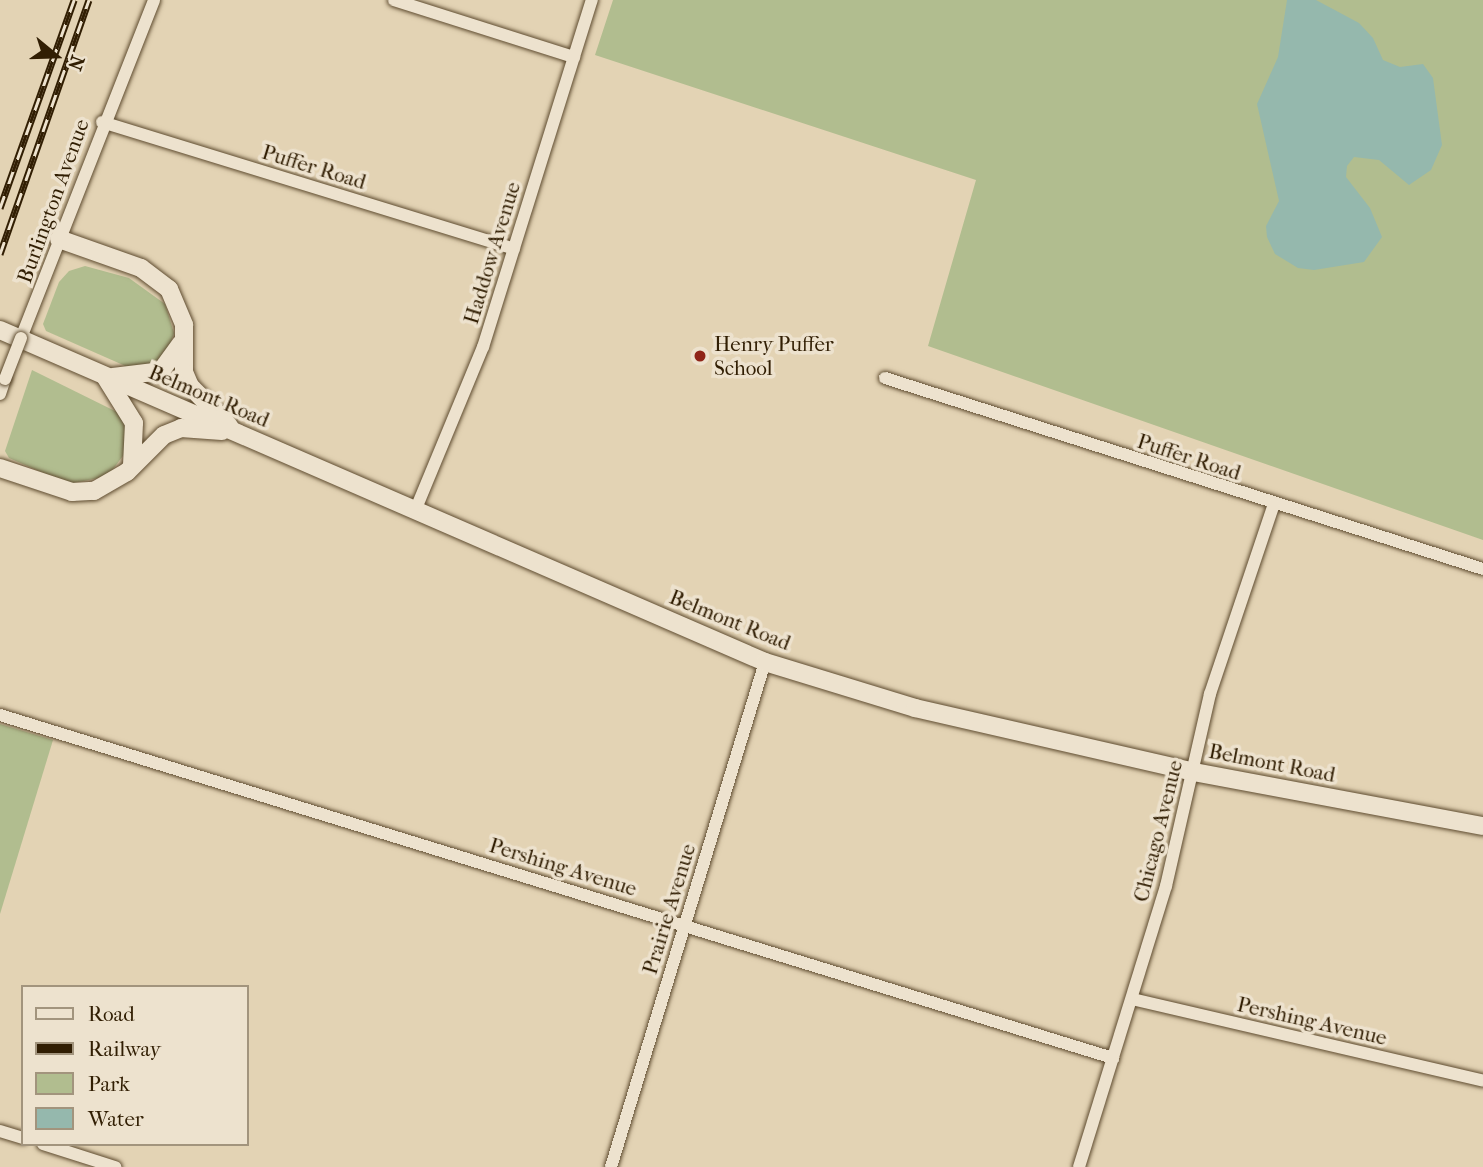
<!DOCTYPE html>
<html>
<head>
<meta charset="utf-8">
<style>
  body { margin:0 }
  #map { position:relative; width:1483px; height:1167px; overflow:hidden; background:#e3d3b4; font-family:"IM FELL French Canon",serif }
  div>[style] { position:absolute }
  .green>* { inset:0; background:#b1bd8f }
  .water>* { inset:0; background:#95b8ad }
  .roads { filter:drop-shadow(0 0 2px #5e4b2f) drop-shadow(0 0 2px #5e4b2f) }
  .minor>* { height:12px; margin:-6px; padding:0 6px; transform-origin:6px; border-radius:6px; background:#ede2ce }
  .secondary>* { height:18px; margin:-9px; padding:0 9px; transform-origin:9px; border-radius:9px; background:#ede2ce }
  .rail>* { height:7px; margin-top:-3.5px; transform-origin:0; background:repeating-linear-gradient(90deg,#ede2ce 0 13px,#311e03 0 26px); box-sizing:border-box; border-block:2px solid #311e03 }
  .bridges { filter:drop-shadow(0 0 2px #5e4b2f) drop-shadow(0 0 2px #5e4b2f) }
  .minor-bridge>* { height:12px; margin:-6px; padding:0 6px; transform-origin:6px; border-radius:6px; background:#ede2ce }
  .dots>* { width:19px; height:19px; translate:-50% -50%; box-sizing:border-box; border:4px solid #ede2ce; border-radius:50% }
  span { translate:-50% -50%; white-space:nowrap; text-align:center; line-height:1.15; -webkit-text-stroke:7px #ede2ce; paint-order:stroke }
  .street-label { font-size:21px; color:#311e03 }
  .poi-label { font-size:21px; color:#311e03 }
  .left { translate:0 -50%; text-align:left }
  .legend { position:absolute; left:21px; top:985px; width:228px; height:161px; box-sizing:border-box; background:#ede2ce; border:2px solid #a2947d; margin:0; padding:9px 12px; list-style:none; font-size:21px; color:#311e03 }
  .legend li { display:flex; align-items:center; gap:14px; height:35px }
  .legend b { width:35px; border:2px solid #a2947d }
  .north { position:absolute; left:21px; top:21px; width:70px; height:70px; -webkit-text-stroke:5px #ede2ce; paint-order:stroke; rotate:109deg; font-size:19px; font-weight:700; line-height:28px; text-align:center; color:#311e03 }
  .north::after { content:''; display:block; margin:auto; width:24px; height:32px; background:#311e03; clip-path:polygon(50% 0,100% 100%,50% 72%,0 100%) }
</style>
</head>
<body>
<div id="map">
  <div class="green">
    <div style="clip-path:polygon(613px 0,1483px 0,1483px 540px,928px 346px,976px 180px,595px 55px)"></div>
    <div style="clip-path:polygon(85px 266px,129px 278px,165px 304px,174px 333px,164px 363px,130px 368px,46px 331px,43px 324px,59px 282px,69px 271px)"></div>
    <div style="clip-path:polygon(32px 370px,123px 415px,128px 426px,125px 453px,108px 476px,69px 484px,9px 458px,5px 451px)"></div>
    <div style="clip-path:polygon(0 724px,53px 740px,0 914px)"></div>
  </div>
  <div class="water">
    <div style="clip-path:polygon(1287px 0,1316px 0,1359px 23px,1373px 38px,1383px 60px,1400px 67px,1423px 64px,1433px 78px,1442px 145px,1431px 170px,1409px 185px,1379px 160px,1354px 157px,1347px 166px,1346px 177px,1370px 208px,1382px 237px,1364px 262px,1314px 270px,1298px 268px,1275px 254px,1267px 237px,1266px 226px,1279px 201px,1257px 104px,1278px 57px)"></div>
  </div>
  <div class="roads">
    <div class="minor">
      <div style="left:394px;top:0;width:189px;rotate:17.6deg"></div>
      <div style="left:102px;top:122px;width:431px;rotate:17.1deg"></div>
      <div style="left:21px;top:338px;width:363px;rotate:-68.5deg"></div>
      <div style="left:885px;top:378px;width:628px;rotate:17.71deg"></div>
      <div style="left:0;top:394px;width:16px;rotate:-72deg"></div>
      <div style="left:415px;top:511px;width:178px;rotate:-67.5deg"></div>
      <div style="left:483px;top:347px;width:364px;rotate:-72.6deg"></div>
      <div style="left:0;top:715px;width:1165px;rotate:17.13deg"></div>
      <div style="left:1132px;top:999px;width:360px;rotate:13.1deg"></div>
      <div style="left:0;top:1131px;width:24px;rotate:17deg"></div>
      <div style="left:43px;top:1144px;width:76px;rotate:17.7deg"></div>
      <div style="left:611px;top:1167px;width:528px;rotate:-73.04deg"></div>
      <div style="left:1079px;top:1167px;width:294px;rotate:-72.8deg"></div>
      <div style="left:1166px;top:886px;width:197px;rotate:-77.1deg"></div>
      <div style="left:1210px;top:694px;width:200px;rotate:-71.4deg"></div>
    </div>
    <div class="secondary">
      <div style="left:59px;top:239px;width:87px;rotate:19.5deg"></div>
      <div style="left:141px;top:268px;width:35px;rotate:37deg"></div>
      <div style="left:169px;top:289px;width:39px;rotate:67deg"></div>
      <div style="left:184px;top:325px;width:47px;rotate:90deg"></div>
      <div style="left:184px;top:372px;width:15px;rotate:67deg"></div>
      <div style="left:190px;top:386px;width:56px;rotate:45.7deg"></div>
      <div style="left:0;top:330px;width:834px;rotate:23.46deg"></div>
      <div style="left:765px;top:662px;width:157px;rotate:17deg"></div>
      <div style="left:915px;top:708px;width:286px;rotate:12.9deg"></div>
      <div style="left:1194px;top:772px;width:294px;rotate:10.6deg"></div>
      <div style="left:113px;top:377px;width:48px;rotate:-7.1deg"></div>
      <div style="left:161px;top:371px;width:34px;rotate:-54deg"></div>
      <div style="left:106px;top:378px;width:53px;rotate:58.1deg"></div>
      <div style="left:134px;top:423px;width:42px;rotate:92.7deg"></div>
      <div style="left:0;top:468px;width:76px;rotate:18.4deg"></div>
      <div style="left:72px;top:492px;width:22px;rotate:-3deg"></div>
      <div style="left:94px;top:491px;width:38px;rotate:-30deg"></div>
      <div style="left:127px;top:472px;width:52px;rotate:-45deg"></div>
      <div style="left:164px;top:435px;width:18px;rotate:-22deg"></div>
      <div style="left:181px;top:428px;width:41px;rotate:4.2deg"></div>
    </div>
  </div>
  <div class="rail">
    <div style="left:0;top:208px;width:221px;rotate:-70.4deg"></div>
    <div style="left:0;top:254px;width:269px;rotate:-70.7deg"></div>
  </div>
  <div class="bridges">
    <div class="minor-bridge">
      <div style="left:5px;top:379px;width:44px;rotate:-68.7deg"></div>
    </div>
  </div>
  <div class="dots">
    <div style="left:700px;top:356px;background:#8f2418"></div>
  </div>
  <div class="street-label">
    <span style="left:314px;top:167px;rotate:17deg">Puffer Road</span>
    <span style="left:53px;top:201px;rotate:-70deg">Burlington Avenue</span>
    <span style="left:492px;top:253px;rotate:-73deg">Haddow Avenue</span>
    <span style="left:209px;top:396px;rotate:23deg">Belmont Road</span>
    <span style="left:1189px;top:457px;rotate:18deg">Puffer Road</span>
    <span style="left:730px;top:620px;rotate:22deg">Belmont Road</span>
    <span style="left:1272px;top:763px;rotate:11deg">Belmont Road</span>
    <span style="left:1158px;top:831px;rotate:-76deg">Chicago Avenue</span>
    <span style="left:563px;top:867px;rotate:17deg">Pershing Avenue</span>
    <span style="left:669px;top:909px;rotate:-73deg">Prairie Avenue</span>
    <span style="left:1312px;top:1021px;rotate:13deg">Pershing Avenue</span>
  </div>
  <div class="poi-label">
    <span class="left" style="left:714px;top:356px">Henry Puffer<br>School</span>
  </div>
  <ul class="legend">
  <li><b style="height:9px;background:#ede2ce"></b>Road</li>
  <li><b style="height:9px;background:#311e03"></b>Railway</li>
  <li><b style="height:19px;background:#b1bd8f"></b>Park</li>
  <li><b style="height:19px;background:#95b8ad"></b>Water</li>
  </ul>
  <div class="north">N</div>
</div>
</body>
</html>
